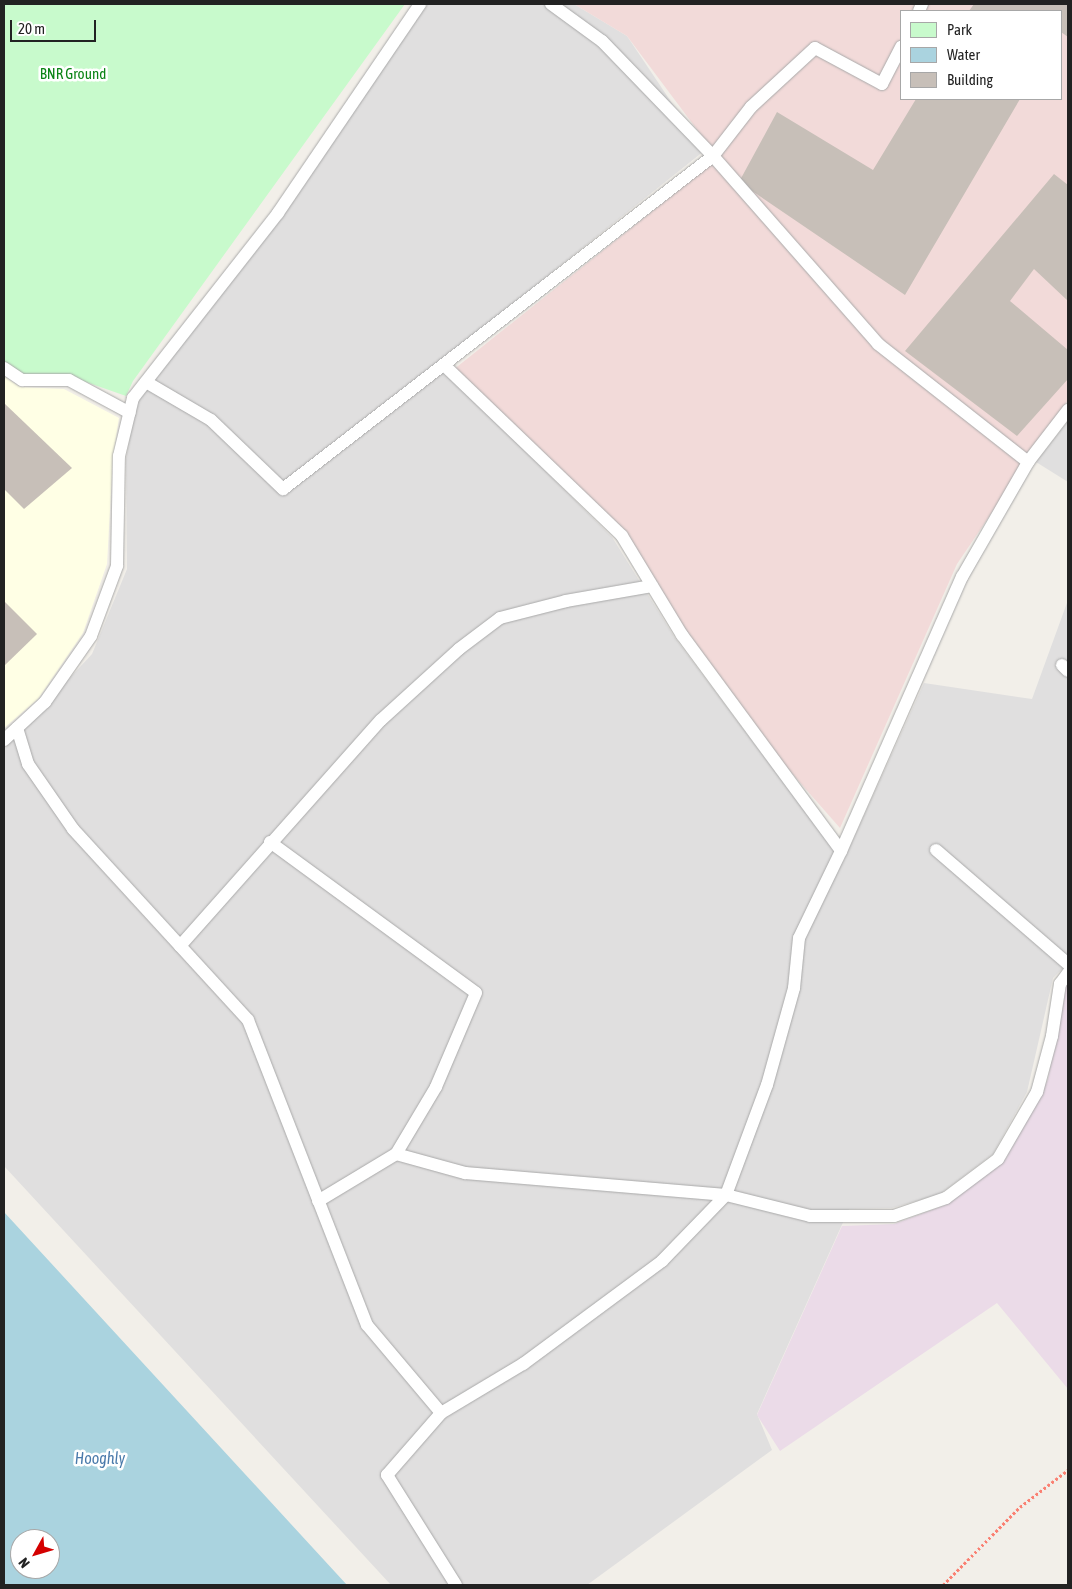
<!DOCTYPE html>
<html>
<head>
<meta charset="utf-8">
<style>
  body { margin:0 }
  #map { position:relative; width:1072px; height:1589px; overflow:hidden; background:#f2efe9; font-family:"Asap Condensed",sans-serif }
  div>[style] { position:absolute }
  .residential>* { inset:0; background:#e0dfdf }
  .commercial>* { inset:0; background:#f2dad9 }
  .industrial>* { inset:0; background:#ebdbe8 }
  .education>* { inset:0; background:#ffffe5 }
  .park>* { inset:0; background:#c8facc }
  .water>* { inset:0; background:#aad3df }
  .building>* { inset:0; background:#c7bfb8 }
  .path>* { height:3px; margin-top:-1.5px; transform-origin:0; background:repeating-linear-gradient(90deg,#fa8072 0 2.5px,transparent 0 5px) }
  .roads { filter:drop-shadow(0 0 1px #a9a9a9) drop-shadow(0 0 1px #a9a9a9) }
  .lane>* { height:12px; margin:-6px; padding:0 6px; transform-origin:6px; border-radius:6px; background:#fff }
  span { translate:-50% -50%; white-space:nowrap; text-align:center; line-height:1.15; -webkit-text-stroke:5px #fff; paint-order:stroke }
  .park-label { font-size:15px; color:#0c8416 }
  .water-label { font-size:16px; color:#4a7aab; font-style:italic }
  .frame { position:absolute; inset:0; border:5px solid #222; pointer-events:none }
  .legend { position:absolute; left:900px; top:10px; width:162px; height:90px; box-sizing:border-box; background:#fff; border:1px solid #a7a7a7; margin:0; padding:6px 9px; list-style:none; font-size:15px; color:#222 }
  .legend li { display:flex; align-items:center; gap:10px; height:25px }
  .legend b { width:25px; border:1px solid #a7a7a7 }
  .north { position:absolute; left:10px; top:1529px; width:50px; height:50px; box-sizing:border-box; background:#fff; border:1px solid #a7a7a7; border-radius:50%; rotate:231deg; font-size:14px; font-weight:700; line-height:20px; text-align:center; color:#222 }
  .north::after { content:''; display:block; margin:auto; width:18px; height:22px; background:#d40000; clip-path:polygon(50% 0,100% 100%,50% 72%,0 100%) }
  .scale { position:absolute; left:10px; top:20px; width:86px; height:22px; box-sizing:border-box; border:2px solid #222; border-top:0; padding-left:6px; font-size:15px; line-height:18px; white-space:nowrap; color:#222; -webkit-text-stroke:4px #fff; paint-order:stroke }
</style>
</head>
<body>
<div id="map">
  <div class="residential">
    <div style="clip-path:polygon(426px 4px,574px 4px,627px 36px,704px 151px,437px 364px,612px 537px,675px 638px,843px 862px,924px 683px,1032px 699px,1068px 600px,1068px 963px,1053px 978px,1027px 1092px,993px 1154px,940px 1194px,892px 1208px,849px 1209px,757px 1414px,772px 1450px,587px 1585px,391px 1585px,4px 1166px,4px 749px,92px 654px,127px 569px,126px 459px,136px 403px,294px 200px)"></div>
    <div style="clip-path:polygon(1068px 421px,1068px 482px,1036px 462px)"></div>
  </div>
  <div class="commercial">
    <div style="clip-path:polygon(evenodd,574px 4px,1068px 4px,1068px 400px,957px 564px,840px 828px,774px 753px,677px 618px,630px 538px,453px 370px,709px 166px,710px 147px,627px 36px,574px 4px,901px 11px,1061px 11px,1061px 99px,901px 99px,901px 11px)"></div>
  </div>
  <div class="industrial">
    <div style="clip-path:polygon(1068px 981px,1068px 1389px,997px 1303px,780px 1451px,757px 1415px,842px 1226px,894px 1224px,945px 1205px,1005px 1160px,1048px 1079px,1064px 986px)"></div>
  </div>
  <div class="education">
    <div style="clip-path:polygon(4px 376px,20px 387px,64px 389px,119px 418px,113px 457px,107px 564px,83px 633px,38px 699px,4px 728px)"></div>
  </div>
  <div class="park">
    <div style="clip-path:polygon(4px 4px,405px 4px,133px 381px,126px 396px,66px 375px,23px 375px,4px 362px)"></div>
  </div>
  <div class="water">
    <div style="clip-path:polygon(evenodd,4px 1212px,347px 1585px,4px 1585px,4px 1212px,20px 1539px,50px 1539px,50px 1569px,20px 1569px,20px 1539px)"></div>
  </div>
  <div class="building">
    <div style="clip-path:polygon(974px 4px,1068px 4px,1068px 37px,1061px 32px,1061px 11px,969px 11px)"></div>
    <div style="clip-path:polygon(916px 99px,1020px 99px,905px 295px,739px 182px,777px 112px,873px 170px)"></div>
    <div style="clip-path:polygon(1054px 174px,1068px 185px,1068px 301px,1034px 269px,1010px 301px,1068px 350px,1068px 379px,1017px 436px,905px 351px)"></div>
    <div style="clip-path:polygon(4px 403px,72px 468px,24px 509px,4px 489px)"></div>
    <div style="clip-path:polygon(4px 601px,37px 634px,4px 666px)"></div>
  </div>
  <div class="path">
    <div style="left:943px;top:1585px;width:110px;rotate:-45.4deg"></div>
    <div style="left:1020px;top:1507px;width:61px;rotate:-37.6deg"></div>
  </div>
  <div class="roads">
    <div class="lane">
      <div style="left:551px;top:4px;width:63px;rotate:36deg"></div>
      <div style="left:602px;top:41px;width:160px;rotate:46deg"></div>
      <div style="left:713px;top:156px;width:62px;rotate:-52.2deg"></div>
      <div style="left:751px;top:107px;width:87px;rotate:-42.7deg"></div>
      <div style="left:815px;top:48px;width:76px;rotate:28.2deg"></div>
      <div style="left:882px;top:84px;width:42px;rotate:-62.8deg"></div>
      <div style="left:919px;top:11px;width:8px;rotate:-67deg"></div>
      <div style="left:445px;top:366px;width:245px;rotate:43.8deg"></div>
      <div style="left:622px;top:536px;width:116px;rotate:58.8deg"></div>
      <div style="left:682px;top:635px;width:268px;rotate:53.6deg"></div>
      <div style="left:4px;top:368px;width:22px;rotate:34deg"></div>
      <div style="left:22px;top:380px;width:47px"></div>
      <div style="left:69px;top:380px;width:69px;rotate:28.4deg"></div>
      <div style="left:146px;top:382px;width:75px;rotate:30.3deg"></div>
      <div style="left:211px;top:420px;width:100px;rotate:43.8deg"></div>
      <div style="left:283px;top:489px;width:544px;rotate:-37.75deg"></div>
      <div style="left:713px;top:156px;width:250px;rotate:48.7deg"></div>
      <div style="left:878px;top:344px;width:191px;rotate:38.2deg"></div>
      <div style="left:1062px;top:665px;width:8px;rotate:45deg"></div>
      <div style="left:17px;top:728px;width:38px;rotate:73deg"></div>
      <div style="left:28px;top:764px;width:79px;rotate:55.3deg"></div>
      <div style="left:73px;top:829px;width:259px;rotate:47.5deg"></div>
      <div style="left:248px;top:1020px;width:327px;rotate:68.7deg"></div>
      <div style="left:367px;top:1325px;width:115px;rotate:49.9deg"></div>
      <div style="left:4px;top:740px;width:56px;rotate:-42.8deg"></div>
      <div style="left:45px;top:702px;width:80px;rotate:-55.1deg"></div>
      <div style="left:91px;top:636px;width:75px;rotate:-69.6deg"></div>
      <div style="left:117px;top:566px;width:110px;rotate:-89deg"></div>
      <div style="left:119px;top:456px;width:60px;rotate:-76.4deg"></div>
      <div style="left:133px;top:398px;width:235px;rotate:-51.9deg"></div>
      <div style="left:278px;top:213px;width:253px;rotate:-55.8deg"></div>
      <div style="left:270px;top:842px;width:255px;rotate:36.2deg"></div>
      <div style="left:476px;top:993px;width:102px;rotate:113.1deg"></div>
      <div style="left:436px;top:1087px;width:78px;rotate:120.8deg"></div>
      <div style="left:396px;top:1154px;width:91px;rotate:148.9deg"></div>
      <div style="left:936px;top:850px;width:174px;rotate:40.8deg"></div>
      <div style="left:180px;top:946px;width:302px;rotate:-48.4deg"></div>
      <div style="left:381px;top:720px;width:105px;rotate:-42.3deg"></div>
      <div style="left:459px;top:649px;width:51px;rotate:-37.1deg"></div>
      <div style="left:500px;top:618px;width:68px;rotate:-14.4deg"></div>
      <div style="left:566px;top:601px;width:87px;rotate:-9.9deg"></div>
      <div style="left:396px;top:1154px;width:72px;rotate:15.4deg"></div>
      <div style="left:465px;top:1173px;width:262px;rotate:4.8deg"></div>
      <div style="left:726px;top:1195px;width:87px;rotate:14deg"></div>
      <div style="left:810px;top:1216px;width:84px"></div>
      <div style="left:894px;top:1216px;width:55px;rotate:-19.1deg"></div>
      <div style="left:946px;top:1198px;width:65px;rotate:-36.9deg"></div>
      <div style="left:998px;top:1159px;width:78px;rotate:-59.8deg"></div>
      <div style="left:1037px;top:1092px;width:58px;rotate:-75deg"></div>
      <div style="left:1052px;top:1036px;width:53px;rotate:-81.3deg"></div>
      <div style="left:1060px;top:984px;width:14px;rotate:-54deg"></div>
      <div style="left:456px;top:1585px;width:130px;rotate:-122.1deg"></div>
      <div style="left:387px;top:1475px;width:82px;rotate:-48.9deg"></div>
      <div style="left:441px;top:1413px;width:96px;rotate:-30.9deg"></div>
      <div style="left:523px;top:1364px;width:173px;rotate:-36.5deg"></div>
      <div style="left:662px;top:1261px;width:92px;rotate:-45.9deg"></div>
      <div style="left:726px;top:1195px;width:117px;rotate:-69.6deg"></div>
      <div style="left:767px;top:1085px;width:101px;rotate:-74.4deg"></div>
      <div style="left:794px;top:988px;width:50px;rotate:-84.3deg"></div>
      <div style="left:799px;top:938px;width:97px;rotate:-64.2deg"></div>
      <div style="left:841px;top:851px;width:300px;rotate:-66.2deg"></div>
      <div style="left:962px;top:577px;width:133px;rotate:-60.1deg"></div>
      <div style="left:1028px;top:462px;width:66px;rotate:-52.4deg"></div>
    </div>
  </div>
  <div class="park-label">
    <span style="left:73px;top:74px">BNR Ground</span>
  </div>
  <div class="water-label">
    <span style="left:100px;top:1458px">Hooghly</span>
  </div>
  <div class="frame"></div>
  <ul class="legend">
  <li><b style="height:14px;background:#c8facc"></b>Park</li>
  <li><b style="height:14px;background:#aad3df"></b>Water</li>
  <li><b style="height:14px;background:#c7bfb8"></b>Building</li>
  </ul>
  <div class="north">N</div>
  <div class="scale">20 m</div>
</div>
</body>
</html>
